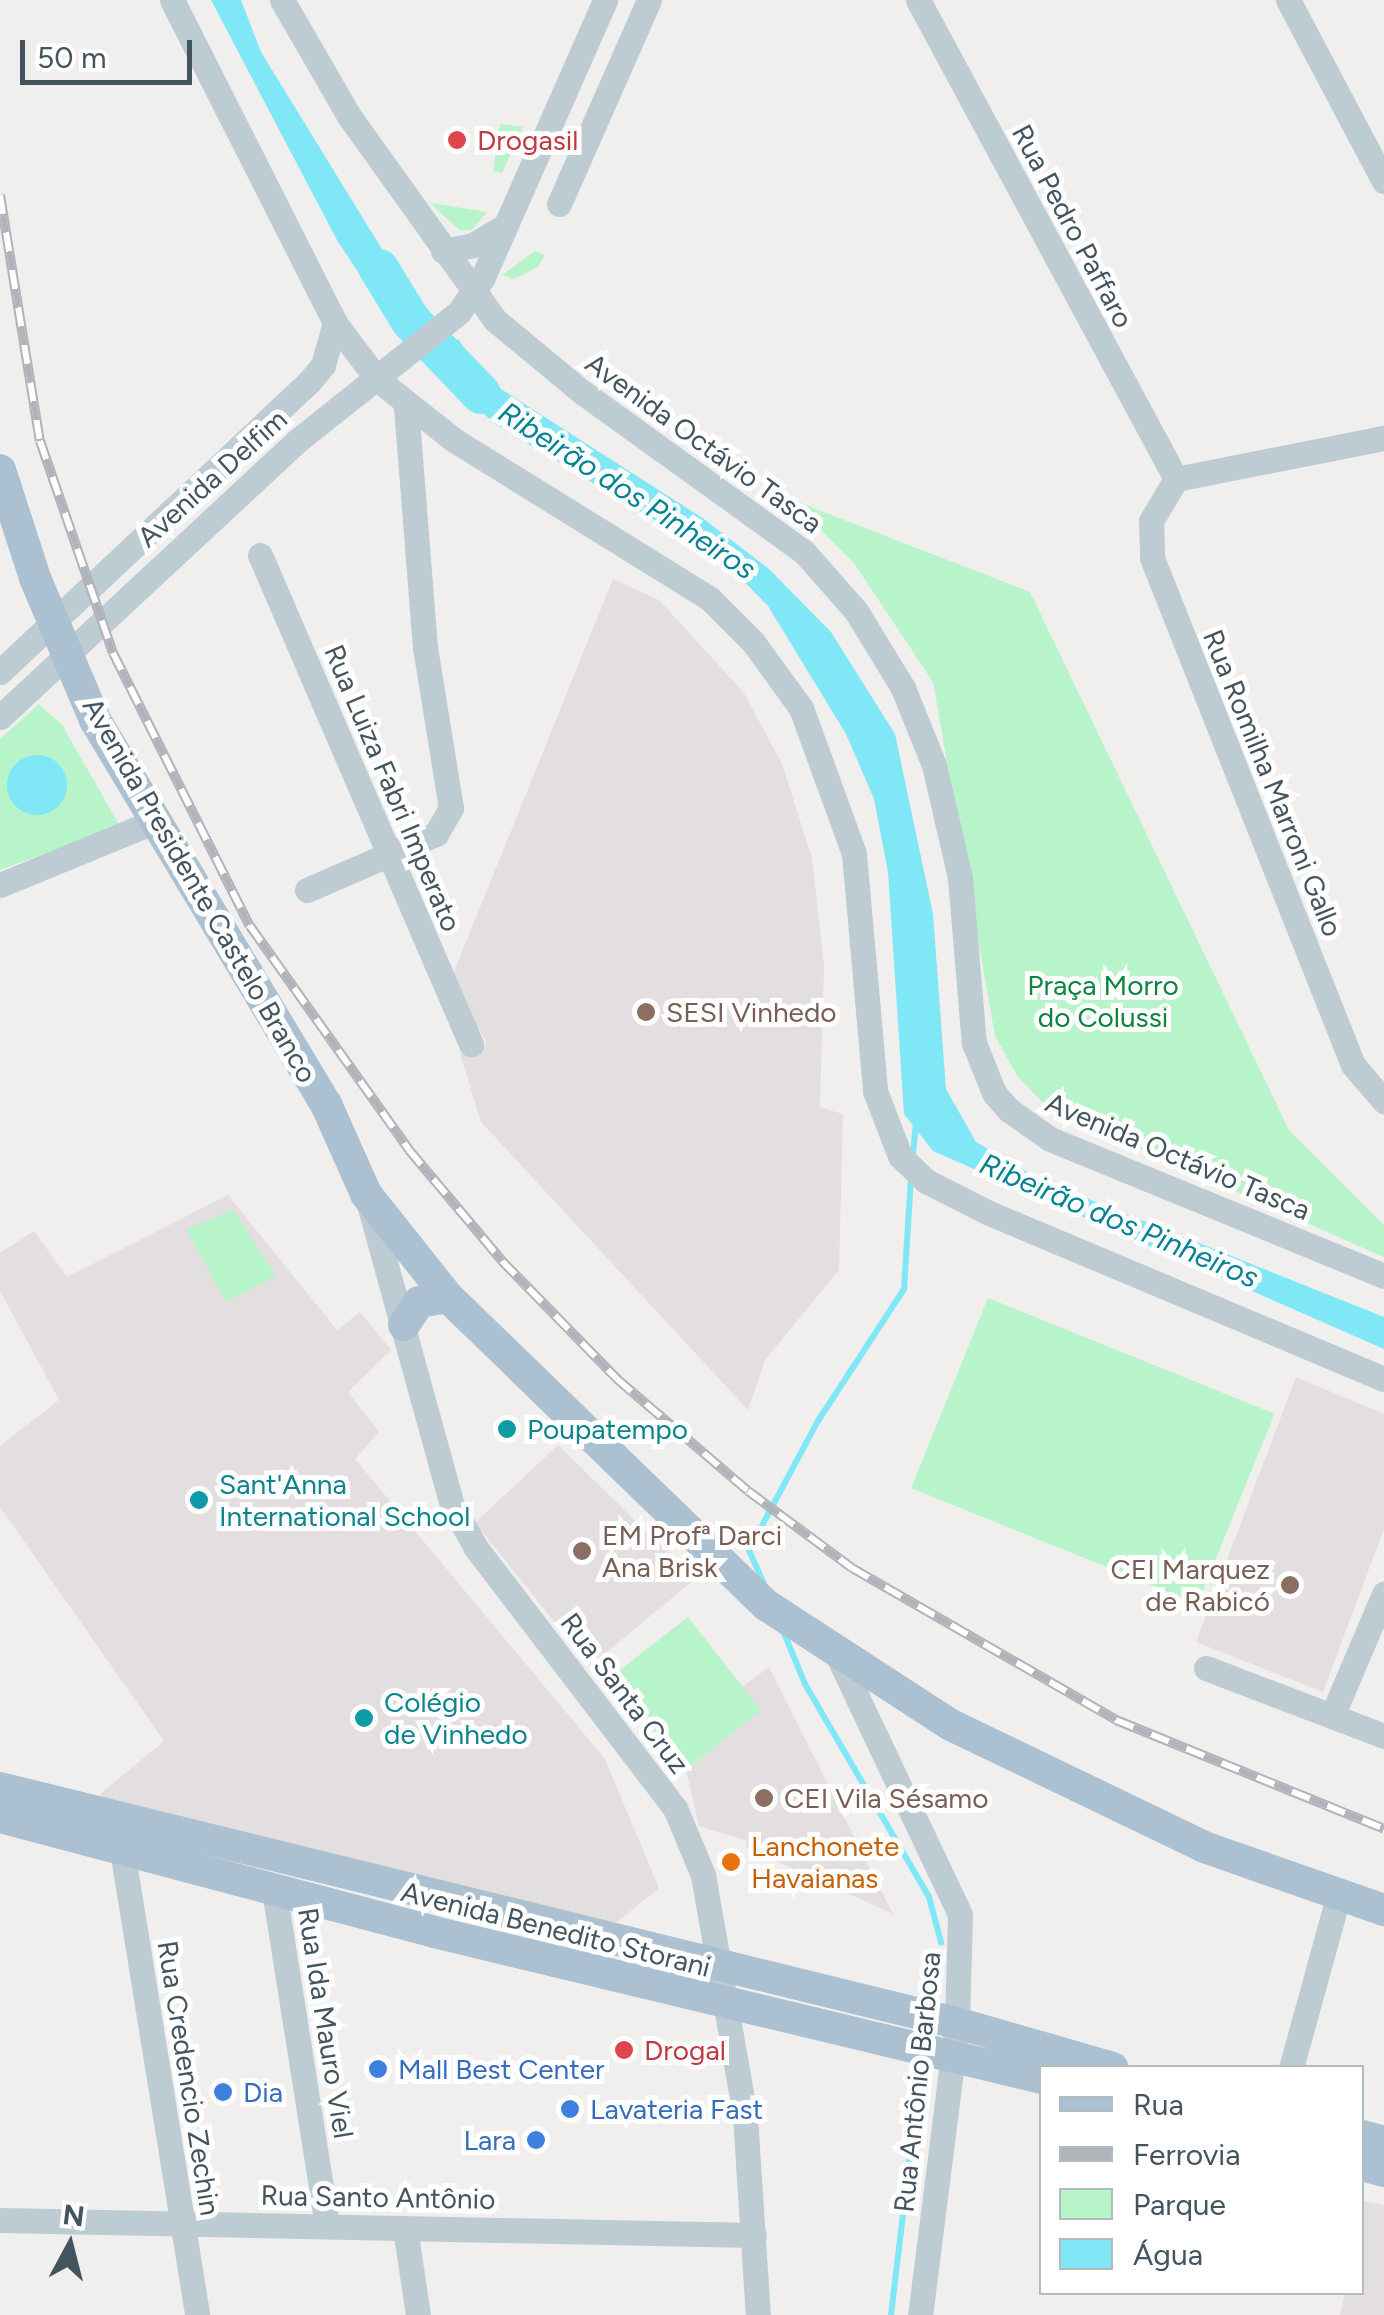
<!DOCTYPE html>
<html>
<head>
<meta charset="utf-8">
<style>
  body { margin:0 }
  #map { position:relative; width:1384px; height:2315px; overflow:hidden; background:#f1eeee; font-family:Figtree,sans-serif }
  div>[style] { position:absolute }
  .education>* { inset:0; background:#e3dfe0 }
  .green>* { inset:0; background:#b7f4ca; transform-origin:0 0 }
  .water>* { inset:0; background:#80e7f6 }
  .round { border-radius:50% }
  .stream>* { height:6px; margin:-3px; padding:0 3px; transform-origin:3px; border-radius:3px; background:#80e7f6 }
  .river>* { height:40px; margin:-20px; padding:0 20px; transform-origin:20px; border-radius:20px; background:#80e7f6 }
  .minor>* { height:25px; margin:-12.5px; padding:0 12.5px; transform-origin:12.5px; border-radius:12.5px; background:#bdcbd2 }
  .major>* { height:32px; margin:-16px; padding:0 16px; transform-origin:16px; border-radius:16px; background:#abc1d1 }
  .rail>* { height:10px; margin-top:-5px; transform-origin:0; background:repeating-linear-gradient(90deg,#fff 0 19px,#b0b4ba 0 38px); box-sizing:border-box; border-block:2px solid #b0b4ba }
  .major-bridge>* { height:32px; margin:-16px; padding:0 16px; transform-origin:16px; border-radius:16px; background:#abc1d1 }
  .dots>* { width:28px; height:28px; translate:-50% -50%; box-sizing:border-box; border:5px solid #fff; border-radius:50% }
  span { translate:-50% -50%; white-space:nowrap; text-align:center; line-height:1.15; -webkit-text-stroke:10px #fff; paint-order:stroke }
  .health-label { font-size:28px; color:#be3a42 }
  .left { translate:0 -50%; text-align:left }
  .street-label { font-size:28px; color:#44545e }
  .park-label { font-size:28px; color:#0c833e }
  .education-label { font-size:28px; color:#785e54 }
  .right { translate:-100% -50%; text-align:right }
  .culture-label { font-size:28px; color:#0d838f }
  .food-label { font-size:28px; color:#c56008 }
  .shop-label { font-size:28px; color:#366cbe }
  .water-label { font-size:30px; color:#038295; font-style:italic }
  .legend { position:absolute; left:1039px; top:2065px; width:325px; height:230px; box-sizing:border-box; background:#fff; border:2px solid #b4bbbf; margin:0; padding:12px 18px; list-style:none; font-size:30px; color:#44545e }
  .legend li { display:flex; align-items:center; gap:20px; height:50px }
  .legend b { width:50px; border:2px solid #b4bbbf }
  .north { position:absolute; left:20px; top:2195px; width:100px; height:100px; -webkit-text-stroke:8px #fff; paint-order:stroke; rotate:7deg; font-size:28px; font-weight:700; line-height:40px; text-align:center; color:#44545e }
  .north::after { content:''; display:block; margin:auto; width:35px; height:45px; background:#44545e; clip-path:polygon(50% 0,100% 100%,50% 72%,0 100%) }
  .scale { position:absolute; left:20px; top:40px; width:172px; height:45px; box-sizing:border-box; border:5px solid #44545e; border-top:0; padding-left:12px; font-size:30px; line-height:35px; white-space:nowrap; color:#44545e; -webkit-text-stroke:8px #fff; paint-order:stroke }
</style>
</head>
<body>
<div id="map">
  <div class="education">
    <div style="clip-path:polygon(613px 579px,659px 600px,744px 693px,782px 764px,812px 858px,824px 966px,820px 1107px,843px 1114px,839px 1270px,765px 1360px,748px 1410px,481px 1122px,460px 1054px,487px 1044px,451px 979px)"></div>
    <div style="clip-path:polygon(228px 1195px,337px 1330px,360px 1312px,391px 1350px,348px 1392px,379px 1432px,355px 1459px,605px 1759px,659px 1888px,603px 1933px,112px 1808px,100px 1794px,164px 1741px,0 1507px,0 1446px,59px 1400px,0 1291px,0 1253px,34px 1231px,67px 1277px)"></div>
    <div style="clip-path:polygon(1296px 1377px,1384px 1414px,1384px 1529px,1323px 1692px,1196px 1642px)"></div>
    <div style="clip-path:polygon(558px 1445px,695px 1579px,590px 1666px,475px 1523px)"></div>
    <div style="clip-path:polygon(769px 1667px,893px 1914px,746px 1847px,747px 1841px,699px 1826px,686px 1770px,761px 1711px,742px 1687px)"></div>
    <div style="clip-path:polygon(1363px 2201px,1384px 2205px,1384px 2315px,1340px 2315px,1345px 2293px,1362px 2292px)"></div>
  </div>
  <div class="green">
    <div style="clip-path:polygon(500px 124px,523px 127px,502px 173px,493px 171px)"></div>
    <div style="clip-path:polygon(430px 203px,487px 212px,472px 230px,459px 230px)"></div>
    <div style="clip-path:polygon(535px 251px,545px 255px,538px 267px,514px 279px,502px 275px)"></div>
    <div style="clip-path:polygon(790px 499px,1030px 592px,1289px 1130px,1384px 1225px,1384px 1257px,1049px 1109px,1017px 1076px,995px 1036px,933px 682px,854px 563px)"></div>
    <div style="clip-path:polygon(39px 704px,62px 725px,120px 826px,0 870px,0 739px)"></div>
    <div style="clip-path:polygon(233px 1210px,276px 1276px,226px 1302px,186px 1229px)"></div>
    <div style="left:988px;top:1298px;width:309px;height:205px;rotate:22deg"></div>
    <div style="left:688px;top:1617px;width:119px;height:96px;rotate:52deg"></div>
  </div>
  <div class="water">
    <div style="clip-path:polygon(211px 0,241px 0,261px 52px,418px 308px,392px 324px,337px 240px)"></div>
    <div style="clip-path:polygon(458px 339px,487px 380px,704px 519px,769px 569px,831px 632px,895px 734px,933px 914px,946px 1089px,976px 1142px,1041px 1180px,1384px 1317px,1384px 1349px,933px 1151px,904px 1114px,888px 872px,874px 799px,846px 734px,768px 606px,727px 564px,497px 425px,429px 368px)"></div>
    <div class="round" style="left:7px;top:755px;width:60px;height:60px"></div>
  </div>
  <div class="stream">
    <div style="left:913px;top:1155px;width:32px;rotate:-85deg"></div>
    <div style="left:764px;top:1584px;width:37px;rotate:-114deg"></div>
    <div style="left:749px;top:1550px;width:146px;rotate:-61.9deg"></div>
    <div style="left:818px;top:1421px;width:158px;rotate:-56.9deg"></div>
    <div style="left:904px;top:1289px;width:111px;rotate:-86.4deg"></div>
    <div style="left:784px;top:1633px;width:55px;rotate:67.6deg"></div>
    <div style="left:805px;top:1684px;width:246px;rotate:59.8deg"></div>
    <div style="left:929px;top:1897px;width:47px;rotate:75.1deg"></div>
    <div style="left:891px;top:2315px;width:237px;rotate:-83.2deg"></div>
  </div>
  <div class="river">
    <div style="left:379px;top:269px;width:61px;rotate:58.4deg"></div>
    <div style="left:411px;top:321px;width:101px;rotate:46.2deg"></div>
  </div>
  <div class="minor">
    <div style="left:172px;top:0;width:362px;rotate:63.2deg"></div>
    <div style="left:335px;top:323px;width:70px;rotate:53.1deg"></div>
    <div style="left:377px;top:379px;width:98px;rotate:38.4deg"></div>
    <div style="left:454px;top:440px;width:301px;rotate:31.8deg"></div>
    <div style="left:710px;top:599px;width:61px;rotate:45deg"></div>
    <div style="left:753px;top:642px;width:82px;rotate:54deg"></div>
    <div style="left:801px;top:708px;width:155px;rotate:70deg"></div>
    <div style="left:854px;top:854px;width:238px;rotate:84.9deg"></div>
    <div style="left:875px;top:1091px;width:70px;rotate:69deg"></div>
    <div style="left:900px;top:1156px;width:36px;rotate:44deg"></div>
    <div style="left:926px;top:1181px;width:71px;rotate:26.9deg"></div>
    <div style="left:989px;top:1213px;width:428px;rotate:22.8deg"></div>
    <div style="left:282px;top:0;width:134px;rotate:60deg"></div>
    <div style="left:349px;top:116px;width:251px;rotate:54.4deg"></div>
    <div style="left:495px;top:320px;width:113px;rotate:39.6deg"></div>
    <div style="left:582px;top:392px;width:274px;rotate:35.8deg"></div>
    <div style="left:804px;top:552px;width:79px;rotate:48.6deg"></div>
    <div style="left:856px;top:611px;width:90px;rotate:58.6deg"></div>
    <div style="left:903px;top:688px;width:83px;rotate:68.1deg"></div>
    <div style="left:934px;top:765px;width:116px;rotate:77deg"></div>
    <div style="left:960px;top:878px;width:166px;rotate:85.2deg"></div>
    <div style="left:974px;top:1043px;width:54px;rotate:68.2deg"></div>
    <div style="left:994px;top:1093px;width:23px;rotate:49deg"></div>
    <div style="left:1009px;top:1110px;width:50px;rotate:35.3deg"></div>
    <div style="left:1050px;top:1139px;width:361px;rotate:22.3deg"></div>
    <div style="left:918px;top:0;width:544px;rotate:61.69deg"></div>
    <div style="left:1288px;top:0;width:205px;rotate:62.1deg"></div>
    <div style="left:559px;top:204px;width:223px;rotate:-66.2deg"></div>
    <div style="left:443px;top:251px;width:31px;rotate:-11deg"></div>
    <div style="left:473px;top:245px;width:37px;rotate:-31deg"></div>
    <div style="left:1176px;top:479px;width:49px;rotate:120.8deg"></div>
    <div style="left:1151px;top:521px;width:37px;rotate:88deg"></div>
    <div style="left:1152px;top:558px;width:545px;rotate:68.37deg"></div>
    <div style="left:1353px;top:1065px;width:48px;rotate:49.3deg"></div>
    <div style="left:1176px;top:479px;width:212px;rotate:-11.2deg"></div>
    <div style="left:260px;top:555px;width:533px;rotate:66.66deg"></div>
    <div style="left:0;top:672px;width:425px;rotate:-43.2deg"></div>
    <div style="left:310px;top:381px;width:21px;rotate:-51deg"></div>
    <div style="left:323px;top:365px;width:44px;rotate:-74.1deg"></div>
    <div style="left:0;top:717px;width:405px;rotate:-42.9deg"></div>
    <div style="left:297px;top:441px;width:207px;rotate:-38.5deg"></div>
    <div style="left:459px;top:312px;width:42px;rotate:-55.6deg"></div>
    <div style="left:483px;top:277px;width:303px;rotate:-66.2deg"></div>
    <div style="left:0;top:885px;width:171px;rotate:-22.4deg"></div>
    <div style="left:307px;top:890px;width:141px;rotate:-23.5deg"></div>
    <div style="left:436px;top:834px;width:30px;rotate:-60deg"></div>
    <div style="left:451px;top:808px;width:162px;rotate:-99.2deg"></div>
    <div style="left:425px;top:648px;width:243px;rotate:-94.5deg"></div>
    <div style="left:369px;top:1204px;width:312px;rotate:74.6deg"></div>
    <div style="left:452px;top:1505px;width:49px;rotate:60.8deg"></div>
    <div style="left:476px;top:1548px;width:327px;rotate:52.6deg"></div>
    <div style="left:675px;top:1808px;width:73px;rotate:67.3deg"></div>
    <div style="left:703px;top:1875px;width:245px;rotate:80.1deg"></div>
    <div style="left:745px;top:2116px;width:199px;rotate:86.3deg"></div>
    <div style="left:834px;top:1648px;width:295px;rotate:64.7deg"></div>
    <div style="left:960px;top:1915px;width:108px;rotate:91.6deg"></div>
    <div style="left:957px;top:2023px;width:294px;rotate:97.2deg"></div>
    <div style="left:1206px;top:1668px;width:191px;rotate:20.9deg"></div>
    <div style="left:1332px;top:1716px;width:133px;rotate:-66.9deg"></div>
    <div style="left:122px;top:1850px;width:471px;rotate:80.8deg"></div>
    <div style="left:274px;top:1890px;width:340px;rotate:81deg"></div>
    <div style="left:1291px;top:2068px;width:177px;rotate:-74.6deg"></div>
    <div style="left:0;top:2220px;width:754px;rotate:1.14deg"></div>
    <div style="left:405px;top:2228px;width:88px;rotate:81.5deg"></div>
  </div>
  <div class="major">
    <div style="left:0;top:470px;width:114px;rotate:72deg"></div>
    <div style="left:95px;top:720px;width:448px;rotate:59deg"></div>
    <div style="left:326px;top:1104px;width:98px;rotate:66deg"></div>
    <div style="left:366px;top:1194px;width:132px;rotate:51.5deg"></div>
    <div style="left:448px;top:1297px;width:443px;rotate:44.1deg"></div>
    <div style="left:766px;top:1605px;width:221px;rotate:33deg"></div>
    <div style="left:951px;top:1725px;width:281px;rotate:25.7deg"></div>
    <div style="left:1204px;top:1847px;width:191px;rotate:19.3deg"></div>
    <div style="left:404px;top:1325px;width:27px;rotate:-57deg"></div>
    <div style="left:419px;top:1302px;width:29px;rotate:-10deg"></div>
    <div style="left:0;top:1788px;width:985px;rotate:13.8deg"></div>
    <div style="left:957px;top:2023px;width:162px;rotate:16.1deg"></div>
    <div style="left:0;top:1817px;width:449px;rotate:14.8deg"></div>
    <div style="left:434px;top:1932px;width:625px;rotate:13.5deg"></div>
    <div style="left:1362px;top:2136px;width:23px;rotate:15deg"></div>
    <div style="left:1362px;top:2165px;width:23px;rotate:15deg"></div>
  </div>
  <div class="rail">
    <div style="left:0;top:195px;width:249px;rotate:80.8deg"></div>
    <div style="left:40px;top:441px;width:224px;rotate:71deg"></div>
    <div style="left:113px;top:653px;width:305px;rotate:63.4deg"></div>
    <div style="left:250px;top:926px;width:275px;rotate:54.6deg"></div>
    <div style="left:409px;top:1150px;width:145px;rotate:50deg"></div>
    <div style="left:502px;top:1261px;width:165px;rotate:45.7deg"></div>
    <div style="left:617px;top:1379px;width:172px;rotate:40.5deg"></div>
    <div style="left:748px;top:1491px;width:129px;rotate:36.5deg"></div>
    <div style="left:852px;top:1568px;width:305px;rotate:29.9deg"></div>
    <div style="left:1116px;top:1720px;width:289px;rotate:22.1deg"></div>
  </div>
  <div class="major-bridge">
    <div style="left:35px;top:578px;width:154px;rotate:67.1deg"></div>
  </div>
  <div class="dots">
    <div style="left:457px;top:140px;background:#e0444e"></div>
    <div style="left:646px;top:1012px;background:#8d6e63"></div>
    <div style="left:507px;top:1429px;background:#0f9aa8"></div>
    <div style="left:199px;top:1500px;background:#0f9aa8"></div>
    <div style="left:582px;top:1551px;background:#8d6e63"></div>
    <div style="left:1290px;top:1585px;background:#8d6e63"></div>
    <div style="left:364px;top:1718px;background:#0f9aa8"></div>
    <div style="left:764px;top:1798px;background:#8d6e63"></div>
    <div style="left:731px;top:1862px;background:#e8710a"></div>
    <div style="left:624px;top:2050px;background:#e0444e"></div>
    <div style="left:378px;top:2069px;background:#3f7fe0"></div>
    <div style="left:223px;top:2092px;background:#3f7fe0"></div>
    <div style="left:570px;top:2109px;background:#3f7fe0"></div>
    <div style="left:536px;top:2140px;background:#3f7fe0"></div>
  </div>
  <div class="health-label">
    <span class="left" style="left:477px;top:140px">Drogasil</span>
    <span class="left" style="left:644px;top:2050px">Drogal</span>
  </div>
  <div class="street-label">
    <span style="left:1073px;top:226px;rotate:62deg">Rua Pedro Paffaro</span>
    <span style="left:704px;top:443px;rotate:36deg">Avenida Octávio Tasca</span>
    <span style="left:212px;top:478px;rotate:-42deg">Avenida Delfim</span>
    <span style="left:1273px;top:783px;rotate:68deg">Rua Romilha Marroni Gallo</span>
    <span style="left:393px;top:788px;rotate:67deg">Rua Luiza Fabri Imperato</span>
    <span style="left:200px;top:890px;rotate:60deg">Avenida Presidente Castelo Branco</span>
    <span style="left:1178px;top:1156px;rotate:23deg">Avenida Octávio Tasca</span>
    <span style="left:625px;top:1693px;rotate:53deg">Rua Santa Cruz</span>
    <span style="left:556px;top:1929px;rotate:14deg">Avenida Benedito Storani</span>
    <span style="left:326px;top:2023px;rotate:81deg">Rua Ida Mauro Viel</span>
    <span style="left:189px;top:2078px;rotate:81deg">Rua Credencio Zechin</span>
    <span style="left:917px;top:2082px;rotate:-84deg">Rua Antônio Barbosa</span>
    <span style="left:378px;top:2197px;rotate:1deg">Rua Santo Antônio</span>
  </div>
  <div class="park-label">
    <span style="left:1103px;top:1001px">Praça Morro<br>do Colussi</span>
  </div>
  <div class="education-label">
    <span class="left" style="left:666px;top:1012px">SESI Vinhedo</span>
    <span class="left" style="left:602px;top:1551px">EM Profª Darci<br>Ana Brisk</span>
    <span class="right" style="left:1270px;top:1585px">CEI Marquez<br>de Rabicó</span>
    <span class="left" style="left:784px;top:1798px">CEI Vila Sésamo</span>
  </div>
  <div class="culture-label">
    <span class="left" style="left:527px;top:1429px">Poupatempo</span>
    <span class="left" style="left:219px;top:1500px">Sant'Anna<br>International School</span>
    <span class="left" style="left:384px;top:1718px">Colégio<br>de Vinhedo</span>
  </div>
  <div class="food-label">
    <span class="left" style="left:751px;top:1862px">Lanchonete<br>Havaianas</span>
  </div>
  <div class="shop-label">
    <span class="left" style="left:398px;top:2069px">Mall Best Center</span>
    <span class="left" style="left:243px;top:2092px">Dia</span>
    <span class="left" style="left:590px;top:2109px">Lavateria Fast</span>
    <span class="right" style="left:516px;top:2140px">Lara</span>
  </div>
  <div class="water-label">
    <span style="left:627px;top:491px;rotate:33deg">Ribeirão dos Pinheiros</span>
    <span style="left:1119px;top:1221px;rotate:23deg">Ribeirão dos Pinheiros</span>
  </div>
  <ul class="legend">
  <li><b style="height:12px;background:#abc1d1"></b>Rua</li>
  <li><b style="height:12px;background:#b0b4ba"></b>Ferrovia</li>
  <li><b style="height:28px;background:#b7f4ca"></b>Parque</li>
  <li><b style="height:28px;background:#80e7f6"></b>Água</li>
  </ul>
  <div class="north">N</div>
  <div class="scale">50 m</div>
</div>
</body>
</html>
